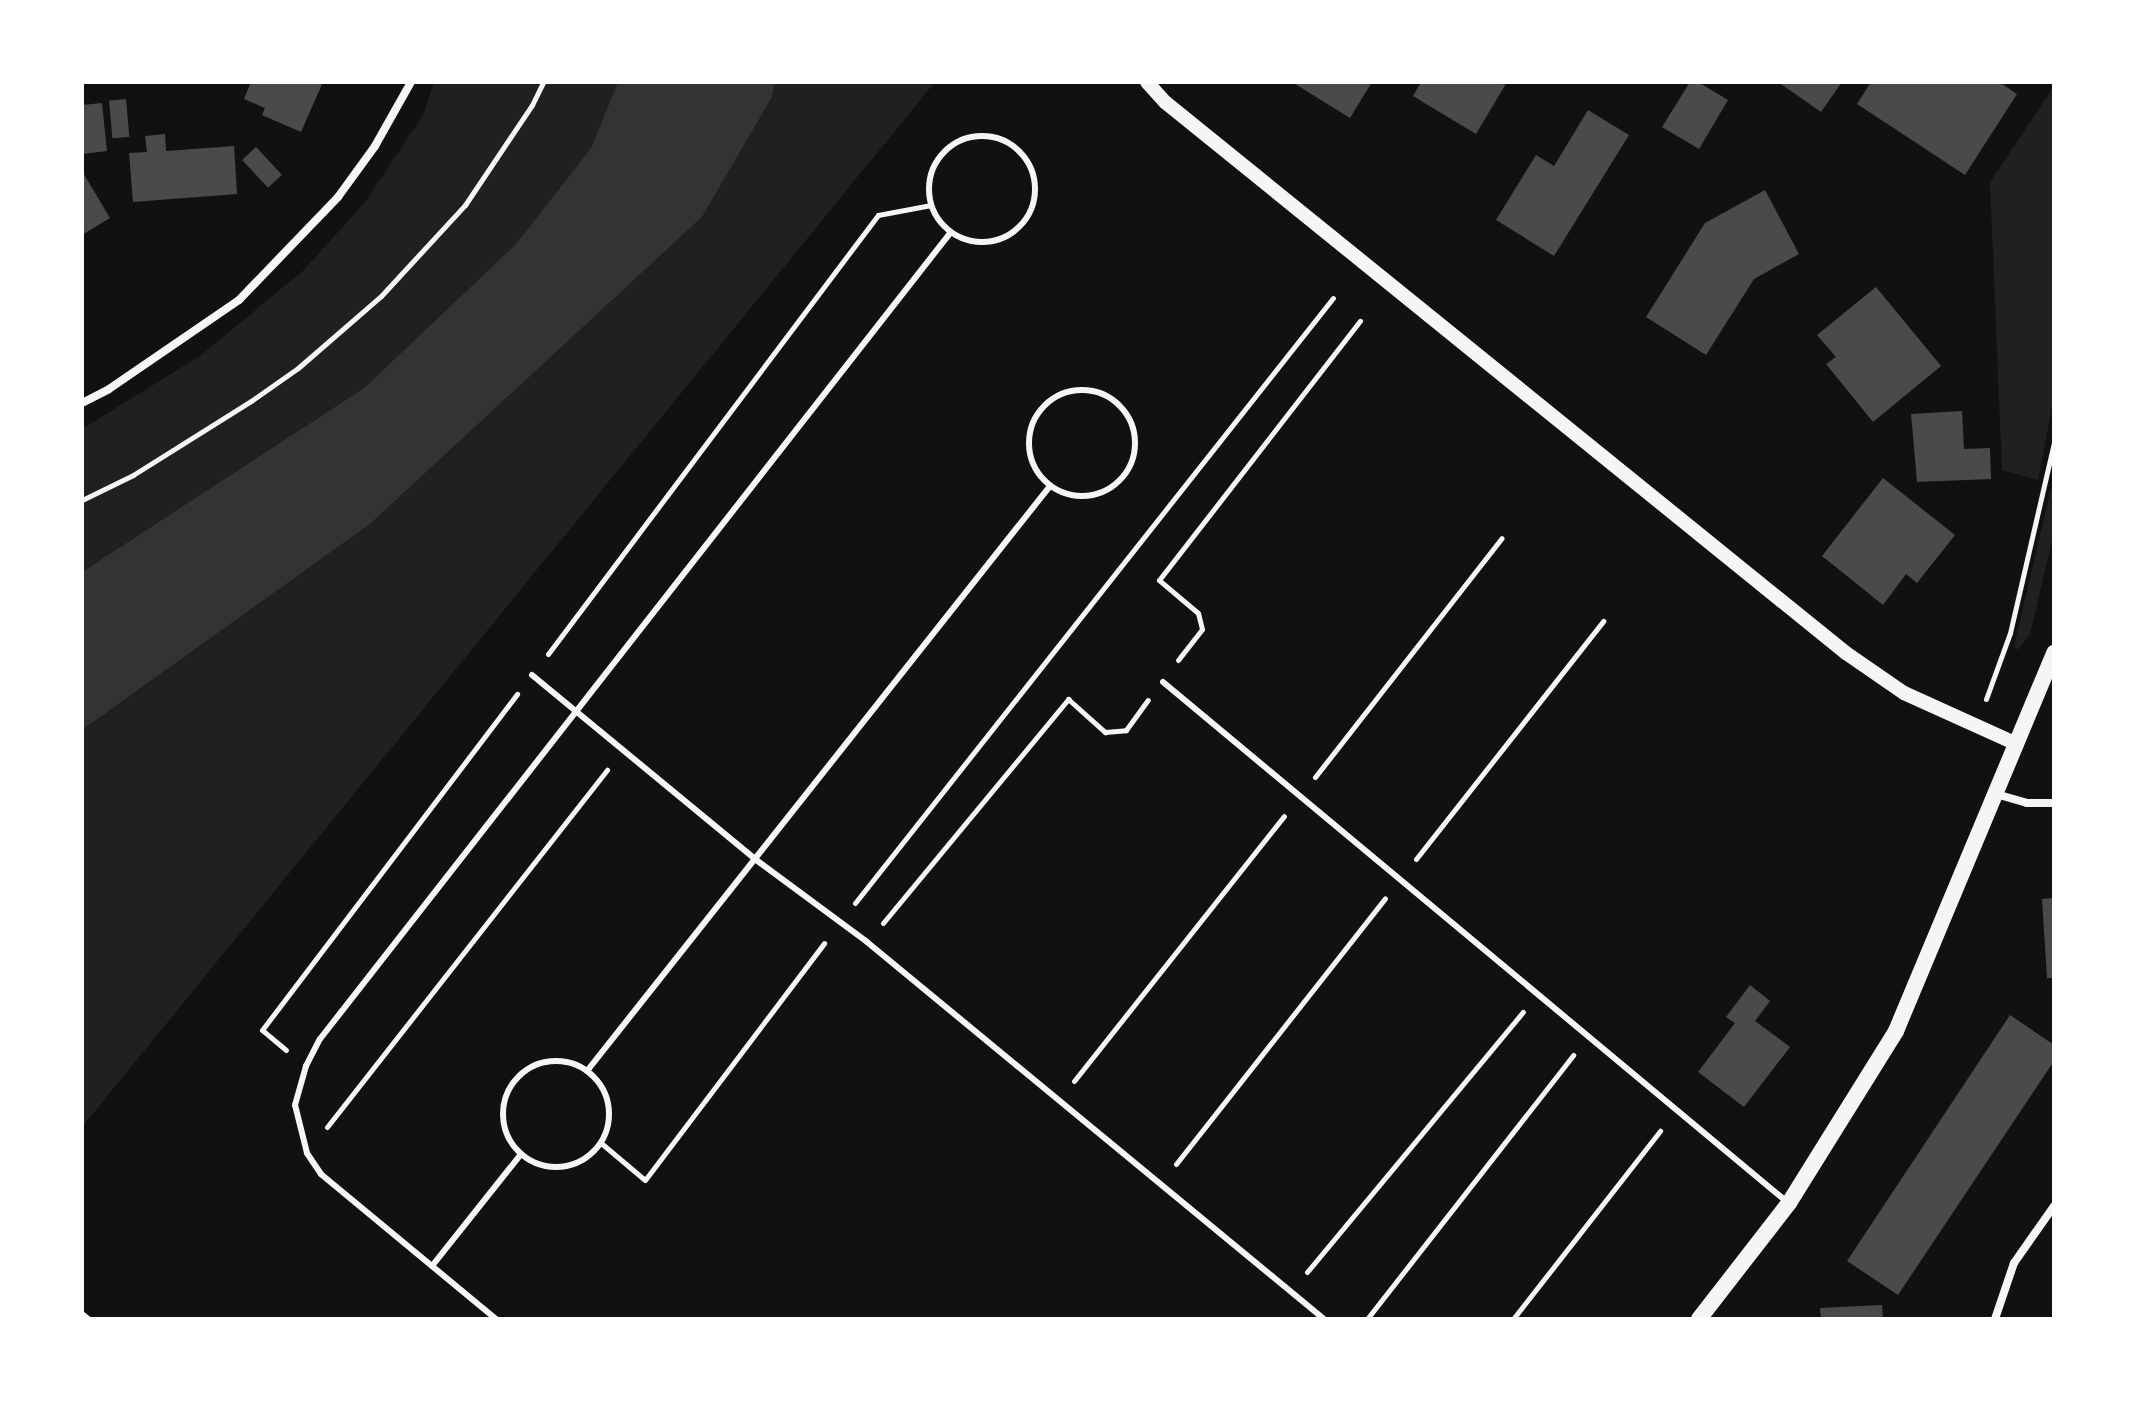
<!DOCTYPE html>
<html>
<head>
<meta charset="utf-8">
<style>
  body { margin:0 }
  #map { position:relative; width:2136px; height:1401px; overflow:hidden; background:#111; font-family:Karla,sans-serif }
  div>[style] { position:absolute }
  .green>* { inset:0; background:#202020 }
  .water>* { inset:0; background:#333 }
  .building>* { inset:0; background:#4a4a4a; transform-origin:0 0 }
  .path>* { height:5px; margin:-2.5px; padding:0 2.5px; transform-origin:2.5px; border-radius:2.5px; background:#f5f5f5 }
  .service>* { height:6px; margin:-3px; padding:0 3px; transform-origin:3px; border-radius:3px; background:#f5f5f5 }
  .service>.ring { margin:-3px; padding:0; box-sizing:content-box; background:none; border:6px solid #f5f5f5; border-radius:50% }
  .minor>* { height:8px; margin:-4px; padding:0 4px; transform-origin:4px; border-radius:4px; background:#f5f5f5 }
  .tertiary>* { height:14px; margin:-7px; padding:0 7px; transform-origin:7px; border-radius:7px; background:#f5f5f5 }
  .secondary>* { height:16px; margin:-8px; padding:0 8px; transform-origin:8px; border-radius:8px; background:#f5f5f5 }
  span { translate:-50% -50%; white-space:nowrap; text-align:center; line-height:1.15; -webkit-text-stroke:6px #fff; paint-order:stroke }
  .frame { position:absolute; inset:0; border:84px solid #fff; pointer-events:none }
</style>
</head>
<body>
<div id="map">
  <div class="green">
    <div style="clip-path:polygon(434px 82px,618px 82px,591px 148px,516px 244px,364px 388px,82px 572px,82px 429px,200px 356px,304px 270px,365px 202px,423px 115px)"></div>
    <div style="clip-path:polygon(775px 82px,935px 82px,82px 1127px,82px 730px,370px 524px,702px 217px,772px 97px)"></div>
    <div style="clip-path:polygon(2054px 86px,2054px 396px,2038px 480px,2002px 470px,1990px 182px)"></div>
    <div style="clip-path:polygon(2051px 489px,2054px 490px,2054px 533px,2030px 634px,2018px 650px,2014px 646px)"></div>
  </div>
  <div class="water">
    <div style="clip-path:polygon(618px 82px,775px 82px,772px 97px,702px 217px,370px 524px,82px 730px,82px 572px,364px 388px,516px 244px,591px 148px)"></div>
  </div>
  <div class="building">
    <div style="clip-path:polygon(251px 82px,323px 82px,301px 132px,262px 115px,265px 108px,244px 99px)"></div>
    <div style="clip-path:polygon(1292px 82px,1372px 82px,1350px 118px)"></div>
    <div style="clip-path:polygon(1421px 82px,1507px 82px,1476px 134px,1413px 96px)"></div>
    <div style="clip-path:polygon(1690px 82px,1698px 82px,1728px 100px,1699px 149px,1662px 127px)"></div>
    <div style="clip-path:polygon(1778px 82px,1842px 82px,1821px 112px)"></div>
    <div style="clip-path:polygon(1871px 82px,1999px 82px,2017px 94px,1965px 175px,1857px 104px)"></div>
    <div style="left:126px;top:99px;width:38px;height:17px;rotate:85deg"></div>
    <div style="clip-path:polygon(102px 103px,107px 151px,82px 154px,82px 105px)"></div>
    <div style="clip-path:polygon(1588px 110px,1629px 135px,1554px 256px,1496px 220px,1536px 155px,1554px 166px)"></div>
    <div style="clip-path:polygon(165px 134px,166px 151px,234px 146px,237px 194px,133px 202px,129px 153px,147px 152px,145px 136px)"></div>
    <div style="left:256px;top:147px;width:38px;height:19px;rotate:47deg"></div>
    <div style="clip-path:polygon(82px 171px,110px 218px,82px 235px)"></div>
    <div style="clip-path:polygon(1765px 190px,1799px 254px,1754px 279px,1706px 355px,1646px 317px,1705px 223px)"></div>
    <div style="clip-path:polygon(1876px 287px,1941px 366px,1873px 422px,1826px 364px,1836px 357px,1817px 335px)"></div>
    <div style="clip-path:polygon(1962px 411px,1964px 449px,1990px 448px,1991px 479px,1917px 482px,1911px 414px)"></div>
    <div style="clip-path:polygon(1883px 478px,1955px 535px,1917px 583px,1906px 574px,1883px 605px,1822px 556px)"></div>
    <div style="clip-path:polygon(2054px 898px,2054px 978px,2047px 978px,2042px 899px)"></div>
    <div style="clip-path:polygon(1750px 985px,1770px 1001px,1755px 1021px,1790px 1047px,1744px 1107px,1698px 1072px,1735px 1023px,1726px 1017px)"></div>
    <div style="clip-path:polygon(2010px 1015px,2054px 1045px,2054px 1061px,1898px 1295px,1847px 1261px)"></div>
    <div style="clip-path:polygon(1882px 1305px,1883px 1319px,1821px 1319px,1820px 1308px)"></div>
  </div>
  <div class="path">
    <div style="left:82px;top:500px;width:57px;rotate:-26.1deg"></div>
    <div style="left:133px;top:475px;width:139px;rotate:-32.1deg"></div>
    <div style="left:251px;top:401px;width:57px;rotate:-35.1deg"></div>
    <div style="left:298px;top:368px;width:110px;rotate:-40.9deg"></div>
    <div style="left:381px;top:296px;width:124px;rotate:-47.3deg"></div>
    <div style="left:465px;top:205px;width:120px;rotate:-56.2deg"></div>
    <div style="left:532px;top:105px;width:25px;rotate:-64deg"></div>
    <div style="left:548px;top:654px;width:549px;rotate:-53.07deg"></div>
    <div style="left:878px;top:215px;width:54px;rotate:-10.7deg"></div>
    <div style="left:1178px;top:660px;width:39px;rotate:-52deg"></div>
    <div style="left:1202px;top:629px;width:16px;rotate:-104deg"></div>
    <div style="left:1198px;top:613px;width:51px;rotate:-139.8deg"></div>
    <div style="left:1159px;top:580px;width:328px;rotate:-52.2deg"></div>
    <div style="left:1986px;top:699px;width:70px;rotate:-70deg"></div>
    <div style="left:2010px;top:633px;width:196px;rotate:-77deg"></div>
    <div style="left:1315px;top:777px;width:303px;rotate:-52deg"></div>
    <div style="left:1416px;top:859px;width:303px;rotate:-51.8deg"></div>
    <div style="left:855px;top:903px;width:771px;rotate:-51.69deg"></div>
    <div style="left:883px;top:923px;width:291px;rotate:-50.4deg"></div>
    <div style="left:1068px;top:699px;width:50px;rotate:41.7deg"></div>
    <div style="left:1105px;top:732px;width:21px;rotate:-5deg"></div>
    <div style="left:1126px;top:730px;width:37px;rotate:-54deg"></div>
    <div style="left:286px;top:1050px;width:31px;rotate:-140deg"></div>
    <div style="left:262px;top:1030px;width:422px;rotate:-52.8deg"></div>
    <div style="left:1074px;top:1081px;width:338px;rotate:-51.6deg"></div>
    <div style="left:327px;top:1127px;width:454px;rotate:-51.9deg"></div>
    <div style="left:601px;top:1143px;width:57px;rotate:40.1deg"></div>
    <div style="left:645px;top:1180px;width:297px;rotate:-52.9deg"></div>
    <div style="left:1176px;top:1164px;width:338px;rotate:-51.8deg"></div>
    <div style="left:1307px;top:1272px;width:338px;rotate:-50.3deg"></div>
    <div style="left:1367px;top:1319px;width:335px;rotate:-52deg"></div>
    <div style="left:1513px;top:1319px;width:239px;rotate:-52deg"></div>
  </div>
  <div class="service">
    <div class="ring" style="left:929px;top:136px;width:100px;height:100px"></div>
    <div class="ring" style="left:1029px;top:390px;width:100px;height:100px"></div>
    <div style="left:532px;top:675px;width:289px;rotate:39.5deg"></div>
    <div style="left:755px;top:859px;width:139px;rotate:36.5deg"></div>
    <div style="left:867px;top:942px;width:592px;rotate:39.52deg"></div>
    <div style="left:1163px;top:682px;width:811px;rotate:39.8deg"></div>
    <div class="ring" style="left:503px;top:1061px;width:100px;height:100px"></div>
    <div style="left:587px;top:1071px;width:746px;rotate:-51.64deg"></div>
    <div style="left:432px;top:1266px;width:143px;rotate:-51.5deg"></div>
    <div style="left:82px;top:1314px;width:8px;rotate:40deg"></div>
    <div style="left:496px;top:1319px;width:227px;rotate:-140.4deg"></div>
    <div style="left:321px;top:1174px;width:25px;rotate:-124deg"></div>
    <div style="left:307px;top:1153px;width:49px;rotate:-104deg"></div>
    <div style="left:295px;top:1105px;width:41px;rotate:-74.2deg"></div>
    <div style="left:306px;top:1066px;width:30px;rotate:-63deg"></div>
    <div style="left:320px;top:1039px;width:1024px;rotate:-51.98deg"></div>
  </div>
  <div class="minor">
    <div style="left:82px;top:403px;width:30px;rotate:-27deg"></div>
    <div style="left:109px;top:389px;width:158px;rotate:-34.4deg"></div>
    <div style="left:239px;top:300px;width:143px;rotate:-46.1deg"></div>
    <div style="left:338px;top:197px;width:63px;rotate:-54deg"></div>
    <div style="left:375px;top:146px;width:73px;rotate:-60.6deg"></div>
    <div style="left:1996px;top:794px;width:32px;rotate:16deg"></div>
    <div style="left:2027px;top:803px;width:27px"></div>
    <div style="left:1995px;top:1319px;width:59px;rotate:-71.3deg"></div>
    <div style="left:2014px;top:1263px;width:70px;rotate:-54.9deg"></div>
  </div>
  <div class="tertiary">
    <div style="left:1147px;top:82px;width:27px;rotate:48deg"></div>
    <div style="left:1165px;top:102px;width:876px;rotate:38.98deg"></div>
    <div style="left:1846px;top:653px;width:70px;rotate:34.6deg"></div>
    <div style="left:1904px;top:693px;width:124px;rotate:24.3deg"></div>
  </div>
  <div class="secondary">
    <div style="left:1699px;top:1319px;width:147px;rotate:-52.2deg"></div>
    <div style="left:1789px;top:1203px;width:203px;rotate:-58.1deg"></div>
    <div style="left:1896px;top:1031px;width:410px;rotate:-67.3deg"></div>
  </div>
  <div class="frame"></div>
</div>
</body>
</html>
